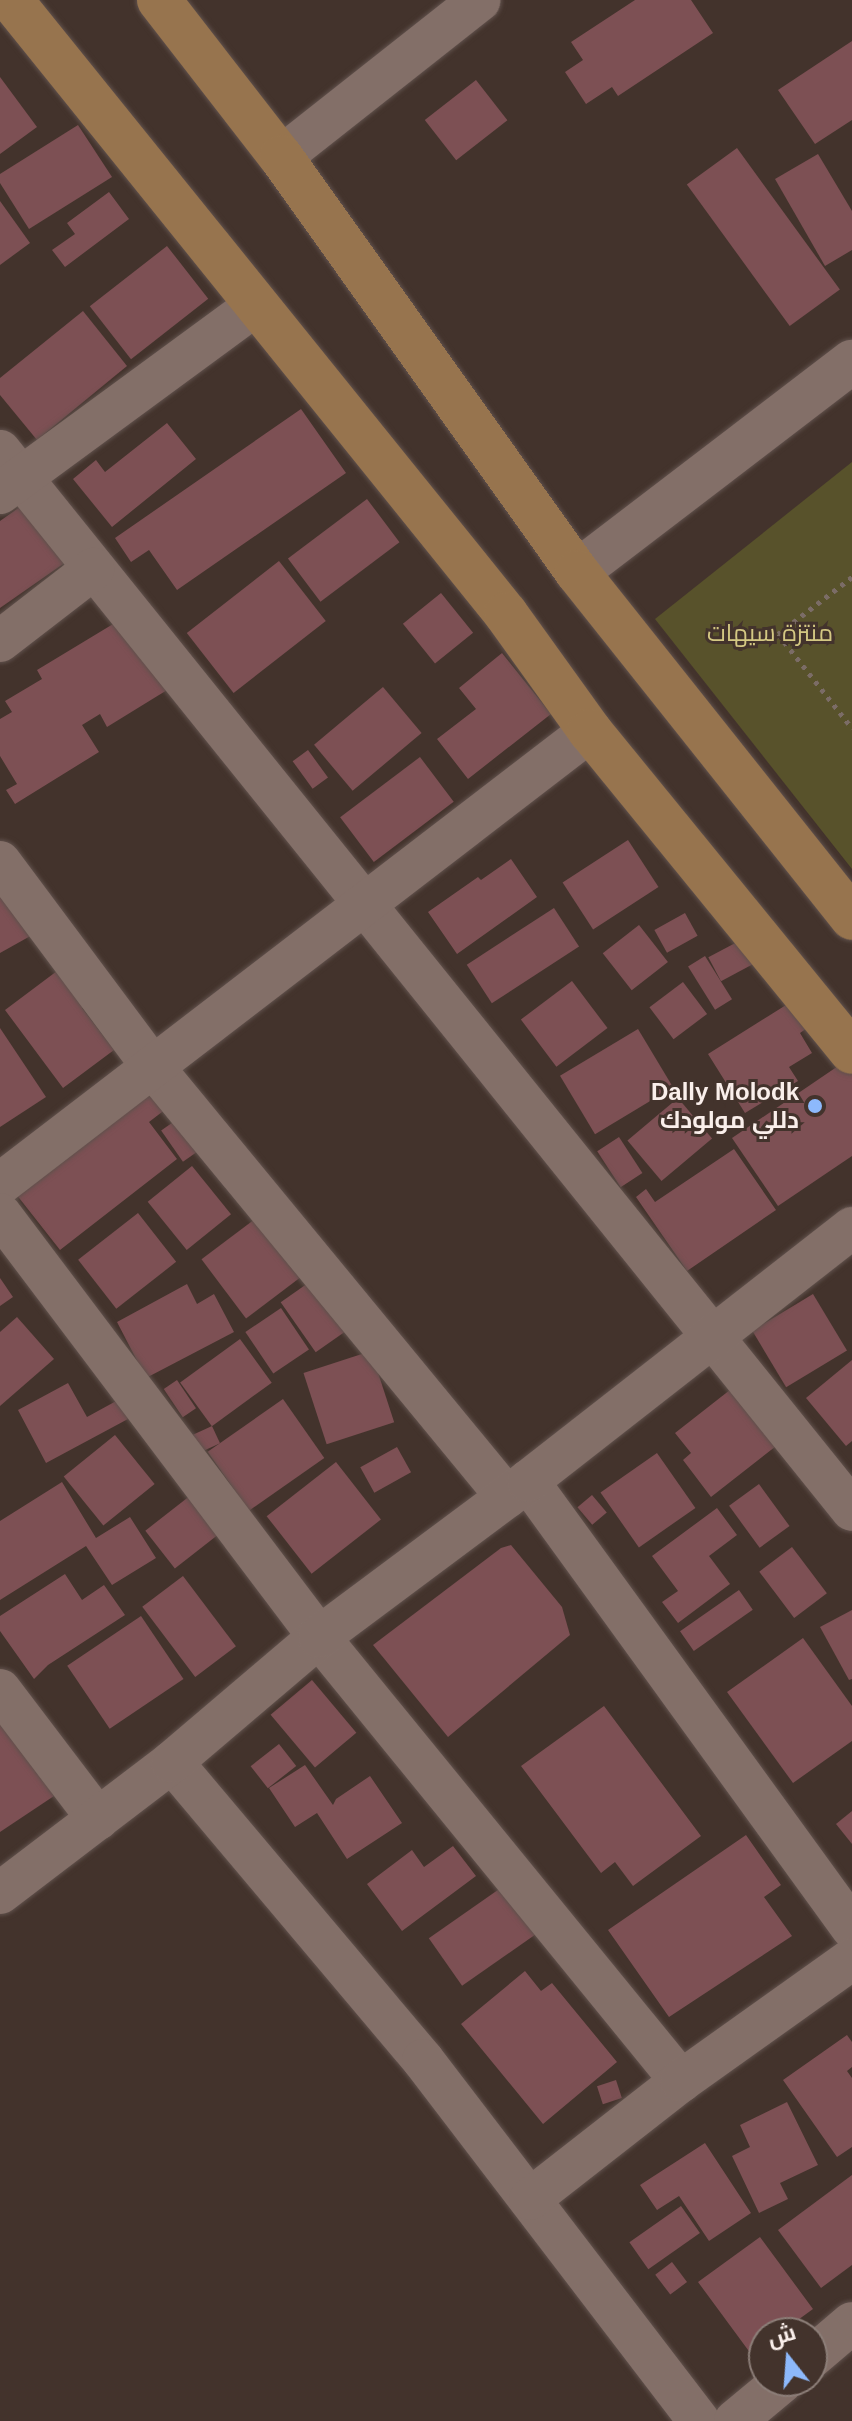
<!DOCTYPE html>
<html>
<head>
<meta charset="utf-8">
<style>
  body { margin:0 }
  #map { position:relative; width:852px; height:2421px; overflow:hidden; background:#43332c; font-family:Arial,Cairo,sans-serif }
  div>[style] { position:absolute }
  .green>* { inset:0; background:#58522b }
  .building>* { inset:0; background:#7d5054; transform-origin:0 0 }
  .path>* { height:5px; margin-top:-2.5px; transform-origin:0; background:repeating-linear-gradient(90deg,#7b6c66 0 4px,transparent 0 10px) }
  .roads { filter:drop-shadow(0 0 2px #60514c) drop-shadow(0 0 2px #60514c) }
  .street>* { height:42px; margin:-21px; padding:0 21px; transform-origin:21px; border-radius:21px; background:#836f68 }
  .secondary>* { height:44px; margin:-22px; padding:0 22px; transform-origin:22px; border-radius:22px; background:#836f68 }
  .primary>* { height:44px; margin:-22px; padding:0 22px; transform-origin:22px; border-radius:22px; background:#97744e }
  .dots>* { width:22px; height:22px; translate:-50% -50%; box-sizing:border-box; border:4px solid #43332c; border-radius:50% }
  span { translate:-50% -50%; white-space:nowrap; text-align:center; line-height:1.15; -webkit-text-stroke:6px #43332c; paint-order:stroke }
  .park-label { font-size:24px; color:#d4c883 }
  .poi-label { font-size:24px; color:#faefeb; font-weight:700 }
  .right { translate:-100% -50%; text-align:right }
  .north { position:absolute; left:748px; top:2317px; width:80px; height:80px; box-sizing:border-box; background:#43332c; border:2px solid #8c7e78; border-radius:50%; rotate:343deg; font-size:22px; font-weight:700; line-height:32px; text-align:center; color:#faefeb }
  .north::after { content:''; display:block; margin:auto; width:28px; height:36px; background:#8db9fc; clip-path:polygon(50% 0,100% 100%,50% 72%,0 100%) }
</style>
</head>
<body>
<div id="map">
  <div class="green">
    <div style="clip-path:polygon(852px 462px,852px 869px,655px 619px)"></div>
  </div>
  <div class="building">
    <div style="clip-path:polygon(635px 0,691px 0,713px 33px,618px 96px,612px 87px,586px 104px,565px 72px,583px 60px,571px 42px)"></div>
    <div style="clip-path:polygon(852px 41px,852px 120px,815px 144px,778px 90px)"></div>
    <div style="clip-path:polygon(0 77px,37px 127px,0 154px)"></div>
    <div style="left:476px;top:80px;width:51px;height:65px;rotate:52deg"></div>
    <div style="clip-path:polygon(78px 125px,112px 177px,29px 229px,0 183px,0 174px)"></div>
    <div style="left:737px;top:148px;width:175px;height:62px;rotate:54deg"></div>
    <div style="clip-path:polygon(818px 154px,852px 211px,852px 250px,825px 266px,775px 179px)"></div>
    <div style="clip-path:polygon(109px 192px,129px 219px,65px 267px,52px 250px,75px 234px,67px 223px)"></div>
    <div style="clip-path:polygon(0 201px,30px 243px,0 265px)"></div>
    <div style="left:167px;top:246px;width:67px;height:98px;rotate:52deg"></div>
    <div style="clip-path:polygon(83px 311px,127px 366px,37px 440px,0 395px,0 378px)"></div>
    <div style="clip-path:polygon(301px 409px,346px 473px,177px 590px,149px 550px,131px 562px,115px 538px)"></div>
    <div style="clip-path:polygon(167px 423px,196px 459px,112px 527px,73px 479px,96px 460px,105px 472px)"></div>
    <div style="left:367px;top:499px;width:54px;height:99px;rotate:53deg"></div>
    <div style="clip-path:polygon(24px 504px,66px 562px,0 608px,0 521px)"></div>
    <div style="left:279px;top:561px;width:76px;height:117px;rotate:52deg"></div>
    <div style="left:441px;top:593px;width:51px;height:49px;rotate:51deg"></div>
    <div style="clip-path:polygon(128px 615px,172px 687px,107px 727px,100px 714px,82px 725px,99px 752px,15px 804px,6px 790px,17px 784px,0 756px,0 719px,12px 712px,5px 701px,42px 679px,37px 670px)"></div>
    <div style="clip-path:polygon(502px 653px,551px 714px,468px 779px,437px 739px,476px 709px,459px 688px)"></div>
    <div style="left:383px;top:687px;width:60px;height:90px;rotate:50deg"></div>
    <div style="left:308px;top:750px;width:34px;height:19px;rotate:54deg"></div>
    <div style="left:420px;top:757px;width:56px;height:100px;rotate:53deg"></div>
    <div style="left:628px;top:840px;width:56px;height:78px;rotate:57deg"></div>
    <div style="clip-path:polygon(511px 859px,537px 897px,457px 954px,428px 912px,478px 877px,481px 880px)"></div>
    <div style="clip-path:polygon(0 895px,34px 934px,0 953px)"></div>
    <div style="left:554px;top:908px;width:46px;height:104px;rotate:57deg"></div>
    <div style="left:685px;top:913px;width:26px;height:35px;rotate:61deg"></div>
    <div style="left:639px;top:925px;width:47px;height:46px;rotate:52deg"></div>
    <div style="left:741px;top:940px;width:27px;height:37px;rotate:62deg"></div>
    <div style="left:705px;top:956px;width:51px;height:20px;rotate:58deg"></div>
    <div style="clip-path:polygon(69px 962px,95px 999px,82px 1008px,114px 1050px,63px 1088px,5px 1010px)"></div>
    <div style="left:572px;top:981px;width:59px;height:64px;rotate:53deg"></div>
    <div style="left:683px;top:982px;width:40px;height:42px;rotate:53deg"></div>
    <div style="clip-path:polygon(794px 1000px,810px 1026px,800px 1033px,812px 1053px,789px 1067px,798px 1081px,745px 1113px,708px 1054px)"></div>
    <div style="clip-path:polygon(0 1028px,46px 1097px,0 1127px)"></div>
    <div style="left:638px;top:1029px;width:68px;height:91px;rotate:59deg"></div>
    <div style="clip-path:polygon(844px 1062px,852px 1074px,852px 1156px,778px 1206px,732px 1138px)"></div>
    <div style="clip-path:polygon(161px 1083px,175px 1102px,149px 1122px,177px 1159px,60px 1250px,16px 1194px)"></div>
    <div style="left:678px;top:1098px;width:53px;height:66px;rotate:50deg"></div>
    <div style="left:189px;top:1111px;width:38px;height:34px;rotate:55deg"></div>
    <div style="left:619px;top:1137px;width:43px;height:26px;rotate:57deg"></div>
    <div style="clip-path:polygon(734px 1149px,776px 1210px,687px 1271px,636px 1197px,646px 1189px,655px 1202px)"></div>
    <div style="left:192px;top:1166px;width:62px;height:57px;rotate:51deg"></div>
    <div style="left:138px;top:1213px;width:62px;height:76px;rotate:52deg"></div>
    <div style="left:263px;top:1213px;width:74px;height:77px;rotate:53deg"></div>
    <div style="clip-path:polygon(0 1278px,13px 1297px,0 1306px)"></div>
    <div style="left:311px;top:1281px;width:61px;height:37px;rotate:55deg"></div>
    <div style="clip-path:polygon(187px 1284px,197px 1304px,214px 1294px,234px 1332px,146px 1378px,117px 1322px)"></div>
    <div style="left:813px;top:1294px;width:66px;height:71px;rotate:59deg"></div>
    <div style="left:281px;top:1308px;width:50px;height:43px;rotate:56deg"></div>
    <div style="clip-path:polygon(17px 1317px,54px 1359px,0 1406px,0 1332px)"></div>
    <div style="left:240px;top:1339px;width:54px;height:74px;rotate:54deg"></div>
    <div style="left:371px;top:1351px;width:75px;height:71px;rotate:72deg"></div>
    <div style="clip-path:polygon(852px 1360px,852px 1441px,846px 1446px,806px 1398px)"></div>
    <div style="left:177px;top:1380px;width:34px;height:16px;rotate:56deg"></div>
    <div style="clip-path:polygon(68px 1383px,87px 1417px,118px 1400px,128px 1419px,46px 1463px,18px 1410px)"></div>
    <div style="clip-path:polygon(735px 1386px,780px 1443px,711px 1497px,683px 1460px,691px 1453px,675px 1433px)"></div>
    <div style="left:283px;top:1399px;width:72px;height:92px;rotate:55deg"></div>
    <div style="left:212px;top:1426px;width:19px;height:21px;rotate:65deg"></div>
    <div style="left:115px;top:1435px;width:63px;height:66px;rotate:51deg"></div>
    <div style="left:397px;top:1447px;width:29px;height:42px;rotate:61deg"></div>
    <div style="left:657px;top:1453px;width:67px;height:69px;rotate:55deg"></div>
    <div style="left:336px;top:1462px;width:73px;height:88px;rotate:52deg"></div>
    <div style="clip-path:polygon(62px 1482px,96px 1538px,130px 1517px,156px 1558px,112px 1585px,86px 1546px,0 1600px,0 1521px)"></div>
    <div style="left:759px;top:1484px;width:52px;height:37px;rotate:54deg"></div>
    <div style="left:191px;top:1495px;width:48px;height:58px;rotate:52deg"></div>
    <div style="left:592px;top:1495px;width:23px;height:19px;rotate:50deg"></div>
    <div style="clip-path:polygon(717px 1508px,737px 1535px,709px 1556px,730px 1584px,678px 1623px,662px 1602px,678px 1591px,652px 1556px)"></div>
    <div style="clip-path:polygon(511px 1545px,562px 1607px,570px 1635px,448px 1737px,373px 1645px,501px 1548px)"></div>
    <div style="left:792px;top:1547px;width:58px;height:41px;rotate:53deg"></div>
    <div style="clip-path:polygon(65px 1574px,82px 1600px,104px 1585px,125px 1615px,48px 1665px,34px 1679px,0 1631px,0 1616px)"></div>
    <div style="left:183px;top:1576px;width:88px;height:51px;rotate:53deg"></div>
    <div style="left:739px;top:1590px;width:24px;height:72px;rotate:55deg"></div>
    <div style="clip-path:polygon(852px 1610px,852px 1679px,849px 1680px,820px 1627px)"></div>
    <div style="left:141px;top:1616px;width:76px;height:89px;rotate:56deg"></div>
    <div style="clip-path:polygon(803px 1638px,852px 1706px,852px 1741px,793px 1783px,727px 1692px)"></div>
    <div style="left:312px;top:1680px;width:69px;height:54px;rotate:50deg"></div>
    <div style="clip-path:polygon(604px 1706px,701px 1836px,633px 1886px,615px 1862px,601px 1873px,521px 1766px)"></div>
    <div style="clip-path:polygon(0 1716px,54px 1796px,0 1832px)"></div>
    <div style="left:279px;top:1744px;width:28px;height:36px;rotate:52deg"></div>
    <div style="clip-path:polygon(305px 1765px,333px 1805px,336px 1799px,370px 1776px,402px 1823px,347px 1859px,317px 1813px,295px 1827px,269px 1788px)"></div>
    <div style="clip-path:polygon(852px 1811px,852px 1844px,836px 1824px)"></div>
    <div style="clip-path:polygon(746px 1835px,781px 1885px,764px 1897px,792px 1936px,669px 2017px,608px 1930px)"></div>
    <div style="clip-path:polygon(453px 1846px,476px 1876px,402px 1931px,367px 1884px,412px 1850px,424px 1867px)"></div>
    <div style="left:505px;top:1885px;width:58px;height:93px;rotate:55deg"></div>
    <div style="clip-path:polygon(525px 1971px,541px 1991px,552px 1983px,617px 2062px,543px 2124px,461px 2024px)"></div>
    <div style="clip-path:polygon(847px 2035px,852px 2042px,852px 2067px,847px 2071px,852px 2078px,852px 2147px,837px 2157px,783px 2080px)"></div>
    <div style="left:616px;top:2080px;width:19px;height:20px;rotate:72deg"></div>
    <div style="clip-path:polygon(787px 2102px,818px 2165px,780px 2183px,788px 2199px,759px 2213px,732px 2156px,750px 2147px,740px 2125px)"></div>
    <div style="clip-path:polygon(705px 2143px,751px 2213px,709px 2241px,679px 2196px,657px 2210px,640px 2185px)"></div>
    <div style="clip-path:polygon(852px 2175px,852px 2265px,821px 2288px,778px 2230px)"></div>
    <div style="left:681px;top:2206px;width:33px;height:63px;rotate:55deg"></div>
    <div style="clip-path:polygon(760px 2237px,813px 2309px,780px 2333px,764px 2333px,764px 2345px,751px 2354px,698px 2282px)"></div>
    <div style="left:672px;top:2262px;width:25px;height:21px;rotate:53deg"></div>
  </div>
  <div class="path">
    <div style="left:852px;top:577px;width:93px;rotate:142.4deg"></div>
    <div style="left:778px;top:634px;width:120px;rotate:51.8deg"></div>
  </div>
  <div class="roads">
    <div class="street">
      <div style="left:281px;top:157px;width:253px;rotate:-38.3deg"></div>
      <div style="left:0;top:451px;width:1359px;rotate:51.18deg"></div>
      <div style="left:0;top:493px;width:319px;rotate:-36.3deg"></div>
      <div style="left:0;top:641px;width:118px;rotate:-37.7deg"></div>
      <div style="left:0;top:862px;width:256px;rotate:53.3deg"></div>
      <div style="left:153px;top:1067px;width:557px;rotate:50.54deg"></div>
      <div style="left:0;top:1184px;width:744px;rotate:-37.52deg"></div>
      <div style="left:0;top:1214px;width:530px;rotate:52.98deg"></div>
      <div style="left:319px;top:1637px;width:573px;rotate:50.81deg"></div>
      <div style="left:528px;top:1481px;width:552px;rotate:54.06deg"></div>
      <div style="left:0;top:1690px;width:162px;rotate:52.8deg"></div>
      <div style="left:172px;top:1762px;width:390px;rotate:49.9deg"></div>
      <div style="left:423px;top:2060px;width:454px;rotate:52.6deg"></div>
      <div style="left:0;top:1893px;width:216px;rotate:-37.3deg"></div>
      <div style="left:172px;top:1762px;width:193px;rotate:-40.4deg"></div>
      <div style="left:319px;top:1637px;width:261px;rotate:-36.7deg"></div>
      <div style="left:528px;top:1481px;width:411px;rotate:-38deg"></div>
      <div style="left:530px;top:2199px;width:192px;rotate:-38deg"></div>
      <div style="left:681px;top:2081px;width:210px;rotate:-35.5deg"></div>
      <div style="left:812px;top:2357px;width:52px;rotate:-40.4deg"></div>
      <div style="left:735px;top:2421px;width:62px;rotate:-39.8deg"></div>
    </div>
    <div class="secondary">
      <div style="left:577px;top:572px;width:346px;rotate:-37.4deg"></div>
    </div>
    <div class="primary">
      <div style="left:11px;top:0;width:789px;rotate:51.12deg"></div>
      <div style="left:506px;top:614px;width:144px;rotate:54.3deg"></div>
      <div style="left:590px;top:731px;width:414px;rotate:50.8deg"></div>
      <div style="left:159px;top:0;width:199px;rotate:52.2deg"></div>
      <div style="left:281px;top:157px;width:510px;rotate:54.5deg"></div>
      <div style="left:577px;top:572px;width:442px;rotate:51.5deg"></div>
    </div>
  </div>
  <div class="dots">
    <div style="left:815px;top:1106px;background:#8db9fc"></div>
  </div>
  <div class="park-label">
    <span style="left:770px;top:633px">منتزة سيهات</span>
  </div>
  <div class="poi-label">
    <span class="right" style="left:799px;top:1106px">Dally Molodk<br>دللي مولودك</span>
  </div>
  <div class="north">ش</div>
</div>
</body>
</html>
